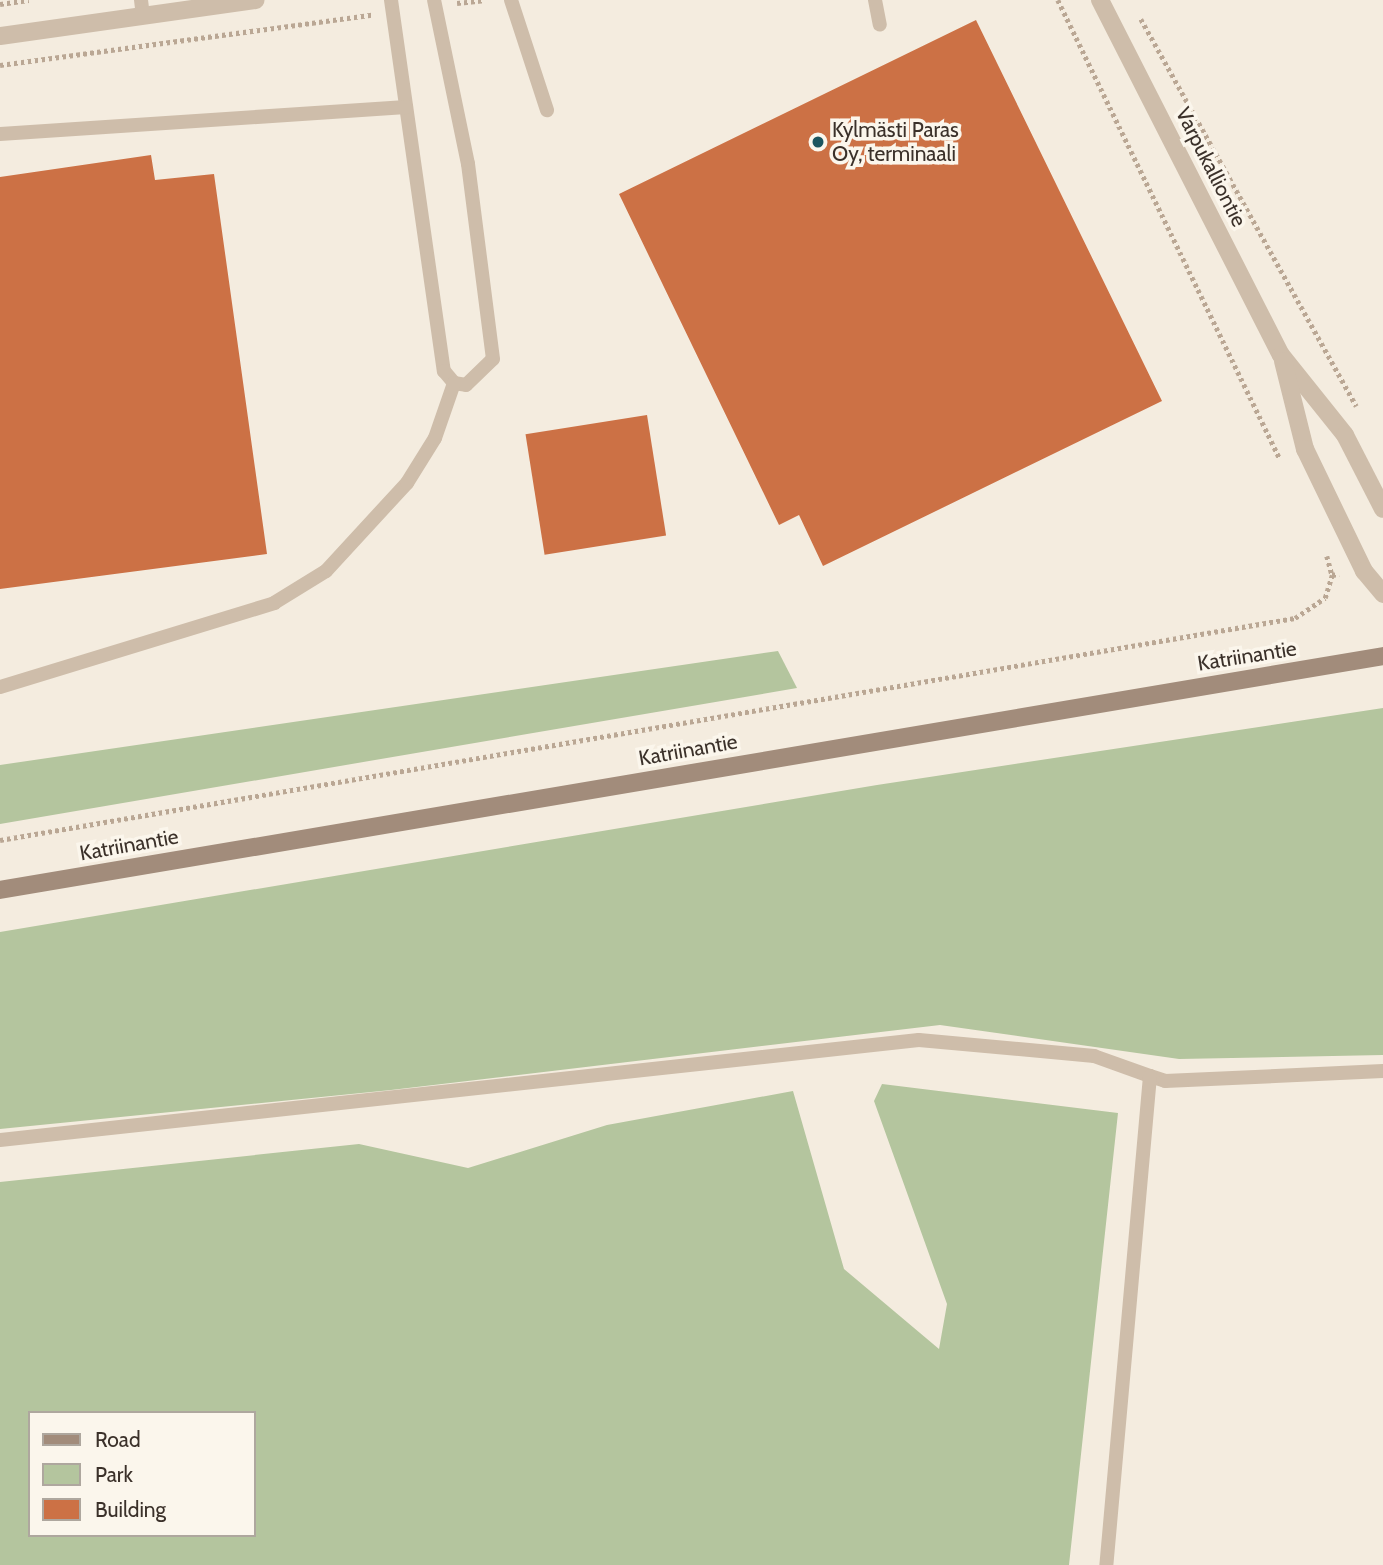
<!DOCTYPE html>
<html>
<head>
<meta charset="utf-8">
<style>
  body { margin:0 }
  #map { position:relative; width:1383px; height:1565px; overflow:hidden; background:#f4ecdf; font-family:Cabin,sans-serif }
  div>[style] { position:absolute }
  .green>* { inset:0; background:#b4c59e }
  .building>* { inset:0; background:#cc7145; transform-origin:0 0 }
  .path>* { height:4.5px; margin-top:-2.25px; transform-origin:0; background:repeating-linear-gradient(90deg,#baa794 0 3.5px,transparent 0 7px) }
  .lane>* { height:14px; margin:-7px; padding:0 7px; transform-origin:7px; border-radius:7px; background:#cebdaa }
  .street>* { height:18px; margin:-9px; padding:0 9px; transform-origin:9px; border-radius:9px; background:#cebdaa }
  .secondary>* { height:18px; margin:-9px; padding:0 9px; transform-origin:9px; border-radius:9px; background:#a28c7b }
  .dots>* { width:19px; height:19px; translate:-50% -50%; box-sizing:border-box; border:4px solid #fbf6ec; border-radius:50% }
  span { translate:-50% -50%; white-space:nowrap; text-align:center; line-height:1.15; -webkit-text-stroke:7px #fbf6ec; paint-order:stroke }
  .poi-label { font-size:21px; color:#3b312a }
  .left { translate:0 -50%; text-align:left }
  .street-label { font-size:21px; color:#3b312a }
  .legend { position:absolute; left:28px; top:1411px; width:228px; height:126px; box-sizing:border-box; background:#fbf6ec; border:2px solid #aea79e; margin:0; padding:9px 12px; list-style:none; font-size:21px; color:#3b312a }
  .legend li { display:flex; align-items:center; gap:14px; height:35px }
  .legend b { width:35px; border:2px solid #aea79e }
</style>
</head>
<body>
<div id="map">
  <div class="green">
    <div style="clip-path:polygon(778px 651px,797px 688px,0 824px,0 765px)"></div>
    <div style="clip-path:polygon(1383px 708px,1383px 1055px,1179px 1059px,940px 1025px,391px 1090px,0 1129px,0 932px,877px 785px)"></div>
    <div style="clip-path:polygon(evenodd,882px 1084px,1118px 1113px,1069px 1565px,0 1565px,0 1182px,359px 1144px,468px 1168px,607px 1125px,793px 1091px,844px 1269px,939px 1349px,947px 1304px,874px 1101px,882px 1084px,30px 1413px,254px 1413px,254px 1535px,30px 1535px,30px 1413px)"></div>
  </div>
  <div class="building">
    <div style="clip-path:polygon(976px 20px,1162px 401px,823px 566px,799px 515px,779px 525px,619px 194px)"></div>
    <div style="clip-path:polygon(151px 155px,155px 180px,214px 174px,267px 554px,0 589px,0 177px)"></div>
    <div style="left:647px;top:415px;width:122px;height:123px;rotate:81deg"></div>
  </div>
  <div class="path">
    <div style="left:1058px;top:0;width:508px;rotate:64.19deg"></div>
    <div style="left:457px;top:3px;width:27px;rotate:-6deg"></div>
    <div style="left:0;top:4px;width:29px;rotate:-8deg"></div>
    <div style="left:1141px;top:19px;width:443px;rotate:60.9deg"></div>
    <div style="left:0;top:65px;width:375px;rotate:-7.7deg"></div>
    <div style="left:1327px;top:556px;width:20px;rotate:75deg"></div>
    <div style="left:0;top:840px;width:1314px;rotate:-9.73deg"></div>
    <div style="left:1295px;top:618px;width:36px;rotate:-34deg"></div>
    <div style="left:1325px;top:598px;width:24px;rotate:-73deg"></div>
    <div style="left:1332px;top:575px;width:7px;rotate:-8deg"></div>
  </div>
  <div class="lane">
    <div style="left:141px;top:0;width:16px;rotate:83deg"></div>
    <div style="left:391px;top:0;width:375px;rotate:81.9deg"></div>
    <div style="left:444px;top:371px;width:16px;rotate:50deg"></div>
    <div style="left:454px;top:383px;width:12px;rotate:9deg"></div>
    <div style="left:466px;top:385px;width:37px;rotate:-44deg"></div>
    <div style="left:493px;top:359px;width:197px;rotate:-97.3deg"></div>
    <div style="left:468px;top:164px;width:167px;rotate:-101.7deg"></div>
    <div style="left:511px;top:0;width:116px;rotate:71.9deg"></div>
    <div style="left:875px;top:0;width:25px;rotate:79deg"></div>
    <div style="left:0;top:134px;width:407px;rotate:-3.8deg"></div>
    <div style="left:0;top:687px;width:287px;rotate:-17deg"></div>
    <div style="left:274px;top:603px;width:61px;rotate:-31.6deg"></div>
    <div style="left:326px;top:571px;width:120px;rotate:-47.4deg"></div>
    <div style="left:407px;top:483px;width:53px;rotate:-58.1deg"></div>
    <div style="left:435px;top:438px;width:58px;rotate:-70.9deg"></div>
    <div style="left:1150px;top:1076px;width:16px;rotate:18deg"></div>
    <div style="left:1165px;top:1081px;width:218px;rotate:-2.6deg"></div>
    <div style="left:0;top:1140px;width:924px;rotate:-6.21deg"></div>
    <div style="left:919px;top:1040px;width:176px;rotate:5.2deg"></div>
    <div style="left:1094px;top:1056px;width:59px;rotate:19.7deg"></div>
    <div style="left:1150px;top:1076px;width:491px;rotate:95.1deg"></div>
  </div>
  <div class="street">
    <div style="left:1100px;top:0;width:398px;rotate:63deg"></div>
    <div style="left:1281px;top:355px;width:102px;rotate:51.3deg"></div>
    <div style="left:1345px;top:435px;width:83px;rotate:62.8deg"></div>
    <div style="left:0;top:36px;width:258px;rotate:-8deg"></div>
    <div style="left:1283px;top:361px;width:91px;rotate:76deg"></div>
    <div style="left:1305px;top:449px;width:136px;rotate:64.2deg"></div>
    <div style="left:1364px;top:571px;width:30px;rotate:50deg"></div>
  </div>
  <div class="secondary">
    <div style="left:0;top:890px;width:1403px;rotate:-9.6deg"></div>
  </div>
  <div class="dots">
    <div style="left:818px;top:142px;background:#1c555f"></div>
  </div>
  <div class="poi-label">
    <span class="left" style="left:832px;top:142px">Kylmästi Paras<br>Oy, terminaali</span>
  </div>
  <div class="street-label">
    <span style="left:1211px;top:167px;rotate:63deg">Varpukalliontie</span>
    <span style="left:1247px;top:656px;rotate:-9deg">Katriinantie</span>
    <span style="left:688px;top:750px;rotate:-10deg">Katriinantie</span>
    <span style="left:129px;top:845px;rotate:-10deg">Katriinantie</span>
  </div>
  <ul class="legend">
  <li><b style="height:9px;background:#a28c7b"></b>Road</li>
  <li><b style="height:19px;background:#b4c59e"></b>Park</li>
  <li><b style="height:19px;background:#cc7145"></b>Building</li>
  </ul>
</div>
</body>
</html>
